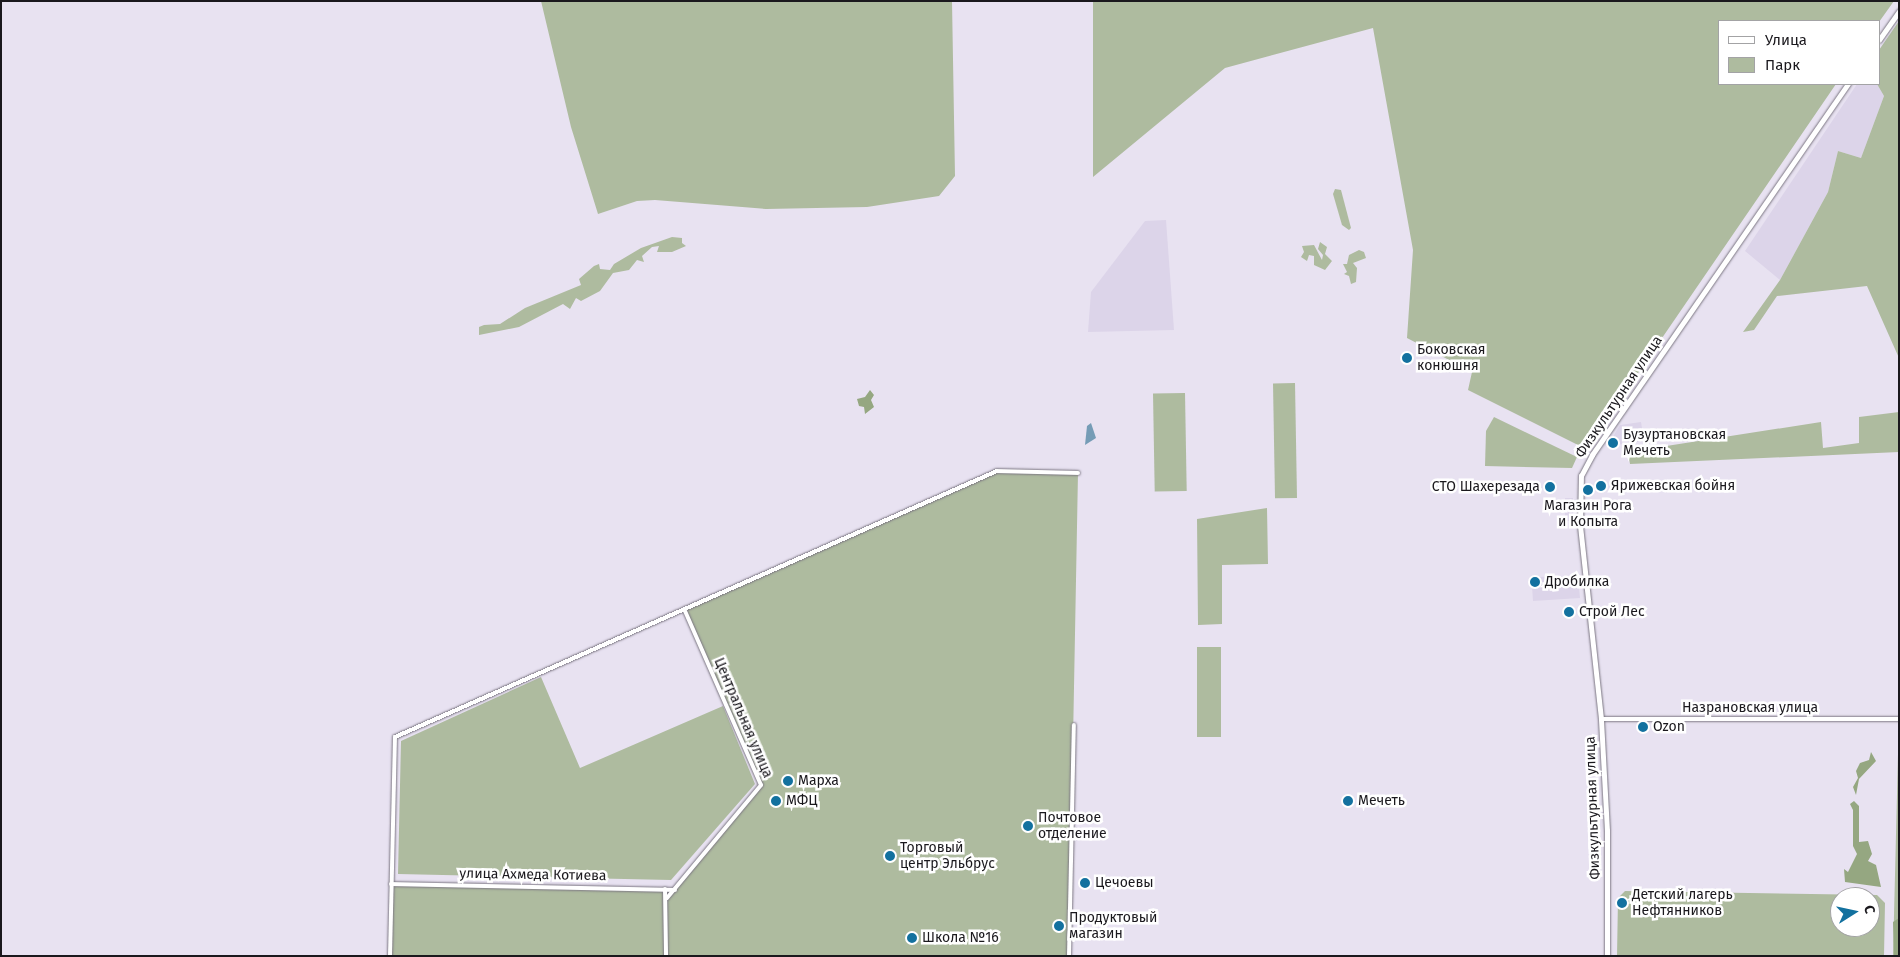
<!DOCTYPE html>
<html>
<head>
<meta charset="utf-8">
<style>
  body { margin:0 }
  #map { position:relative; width:1900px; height:957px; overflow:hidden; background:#e8e2f1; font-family:"Fira Sans",sans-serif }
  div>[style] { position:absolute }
  .built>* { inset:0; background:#dcd4e9; transform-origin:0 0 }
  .green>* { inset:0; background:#aebb9f; transform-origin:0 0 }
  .forest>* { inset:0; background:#95a781 }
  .water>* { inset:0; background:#759cb6 }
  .roads { filter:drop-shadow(0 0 1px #7b7682) drop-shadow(0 0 1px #7b7682) }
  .tertiary>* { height:4px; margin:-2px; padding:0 2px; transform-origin:2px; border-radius:2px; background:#fff }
  .secondary>* { height:4.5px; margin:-2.25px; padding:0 2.25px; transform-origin:2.25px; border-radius:2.25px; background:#fff }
  .dots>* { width:14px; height:14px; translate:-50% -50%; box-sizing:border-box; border:2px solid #fff; border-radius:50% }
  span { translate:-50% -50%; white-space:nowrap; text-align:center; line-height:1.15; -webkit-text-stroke:5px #fff; paint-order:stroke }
  .poi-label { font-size:14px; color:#1a181d }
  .left { translate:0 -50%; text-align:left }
  .right { translate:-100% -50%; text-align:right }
  .street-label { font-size:14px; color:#1a181d }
  .frame { position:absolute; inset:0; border:2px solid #1a181d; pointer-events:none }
  .legend { position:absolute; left:1718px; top:20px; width:162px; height:65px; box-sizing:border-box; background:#fff; border:1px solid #a3a3a5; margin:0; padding:6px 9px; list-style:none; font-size:15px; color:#1a181d }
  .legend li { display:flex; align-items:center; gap:10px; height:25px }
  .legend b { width:25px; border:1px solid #a3a3a5 }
  .north { position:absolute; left:1830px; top:887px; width:50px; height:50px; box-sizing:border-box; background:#fff; border:1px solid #a3a3a5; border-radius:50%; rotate:80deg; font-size:14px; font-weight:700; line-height:20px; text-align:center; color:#1a181d }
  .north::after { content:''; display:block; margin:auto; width:18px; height:22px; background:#13719f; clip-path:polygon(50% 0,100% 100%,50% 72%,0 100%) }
</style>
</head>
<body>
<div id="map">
  <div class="built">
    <div style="clip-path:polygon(1857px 84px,1877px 84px,1884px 96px,1861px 158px,1838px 151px,1828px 192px,1780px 280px,1745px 251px)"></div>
    <div style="clip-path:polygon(1166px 220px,1174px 330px,1088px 332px,1091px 292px,1145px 221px)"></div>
    <div style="clip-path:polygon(1641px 422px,1644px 441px,1616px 445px,1616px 441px,1611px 440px,1620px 425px)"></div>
    <div style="left:1565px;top:498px;width:8px;height:23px"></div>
    <div style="clip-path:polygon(1578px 576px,1580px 598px,1533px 601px,1532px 586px,1537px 586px,1537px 577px)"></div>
  </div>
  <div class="green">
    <div style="clip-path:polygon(541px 1px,952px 1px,955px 176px,939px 196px,867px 207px,766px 209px,655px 200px,637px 201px,598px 214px,571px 127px)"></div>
    <div style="clip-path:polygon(1093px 1px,1894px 1px,1879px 22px,1719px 21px,1719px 84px,1836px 84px,1586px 449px,1468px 390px,1472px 372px,1407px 338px,1413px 250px,1373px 28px,1225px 68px,1093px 177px)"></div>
    <div style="clip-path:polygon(1899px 21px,1899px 358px,1867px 286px,1777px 296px,1754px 330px,1743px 332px,1780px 280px,1828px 192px,1838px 151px,1861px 158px,1884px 96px,1877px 84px,1879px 50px)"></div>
    <div style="clip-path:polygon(1335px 189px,1341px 190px,1351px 228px,1349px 230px,1342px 225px,1333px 194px)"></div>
    <div style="clip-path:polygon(672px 237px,682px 238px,682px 243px,686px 246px,672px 252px,657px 252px,659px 246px,652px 247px,642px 256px,644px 262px,637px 260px,629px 270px,613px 273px,600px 291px,581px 301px,576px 298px,570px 309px,563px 304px,519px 327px,479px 335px,479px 327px,484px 325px,500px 324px,525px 308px,581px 285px,579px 279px,594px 266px,599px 264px,600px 269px,610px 270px,614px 264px,641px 248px)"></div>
    <div style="clip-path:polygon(1320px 242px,1327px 247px,1325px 254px,1332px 261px,1325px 270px,1314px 265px,1314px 256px,1309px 255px,1307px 261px,1301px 257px,1304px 252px,1302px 246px,1314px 245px,1322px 260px,1323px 255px,1318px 249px)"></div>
    <div style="clip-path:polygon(1359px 250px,1364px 252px,1366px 258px,1353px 263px,1357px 268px,1356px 282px,1351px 284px,1349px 276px,1344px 274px,1347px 272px,1343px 264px,1347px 264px,1349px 255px)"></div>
    <div style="left:1295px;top:383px;width:115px;height:22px;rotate:89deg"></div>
    <div style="left:1185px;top:393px;width:98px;height:32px;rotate:89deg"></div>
    <div style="clip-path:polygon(1899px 412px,1899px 452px,1630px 464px,1628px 452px,1821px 422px,1823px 448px,1859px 443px,1859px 417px)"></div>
    <div style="clip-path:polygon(1494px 417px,1577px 457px,1572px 468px,1485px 466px,1486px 431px)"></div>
    <div style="clip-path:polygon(997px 471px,1078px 473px,1069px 956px,390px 956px,391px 884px,675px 890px,761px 785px,684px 609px)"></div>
    <div style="clip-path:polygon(1267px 508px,1268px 564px,1222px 565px,1222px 624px,1198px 625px,1197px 519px)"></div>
    <div style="left:1197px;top:647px;width:24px;height:90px"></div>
    <div style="clip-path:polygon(541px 677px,580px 768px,723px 706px,755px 784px,671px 880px,398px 874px,401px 741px)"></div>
    <div style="clip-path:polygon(1899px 751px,1898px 956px,1893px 956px,1898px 754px)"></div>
    <div style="clip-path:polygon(evenodd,1625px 891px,1877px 895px,1885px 903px,1884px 956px,1617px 956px,1618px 898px,1625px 891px,1840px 897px,1870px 897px,1870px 927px,1840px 927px,1840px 897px)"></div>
  </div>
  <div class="forest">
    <div style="clip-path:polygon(870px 390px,874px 395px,871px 400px,874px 407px,865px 414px,864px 407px,859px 406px,857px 399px,865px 397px)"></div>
    <div style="clip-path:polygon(1871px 752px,1876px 761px,1859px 779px,1856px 795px,1853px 787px,1858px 778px,1856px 771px,1860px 763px,1869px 760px)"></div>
    <div style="clip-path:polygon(1854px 801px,1859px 806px,1859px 842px,1868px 841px,1872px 854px,1868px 861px,1876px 865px,1881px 887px,1845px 882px,1844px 869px,1848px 872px,1857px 854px,1853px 846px,1853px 810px,1850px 804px)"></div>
    <div style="clip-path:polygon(1899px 918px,1899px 956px,1894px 956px,1893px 922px)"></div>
  </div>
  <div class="water">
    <div style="clip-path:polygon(1091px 423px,1096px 438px,1085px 445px,1087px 426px)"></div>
  </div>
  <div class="roads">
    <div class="tertiary">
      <div style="left:1601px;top:719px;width:298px"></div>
      <div style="left:391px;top:884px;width:284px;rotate:1.2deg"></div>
      <div style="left:665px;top:889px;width:67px;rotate:89.1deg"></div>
      <div style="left:667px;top:898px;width:147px;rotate:-50.2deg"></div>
      <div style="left:761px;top:785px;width:192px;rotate:-113.6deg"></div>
      <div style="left:390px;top:956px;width:219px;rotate:-88.7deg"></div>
      <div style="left:395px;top:737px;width:658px;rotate:-23.84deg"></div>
      <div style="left:997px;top:471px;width:81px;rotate:1.4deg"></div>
      <div style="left:1069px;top:956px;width:231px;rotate:-88.8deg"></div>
    </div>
    <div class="secondary">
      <div style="left:1879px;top:40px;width:35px;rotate:-55deg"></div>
      <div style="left:1607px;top:956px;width:125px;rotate:-90deg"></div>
      <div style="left:1607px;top:831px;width:112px;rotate:-93.1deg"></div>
      <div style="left:1601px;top:719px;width:194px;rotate:-96.2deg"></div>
      <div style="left:1580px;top:526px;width:50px;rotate:-88.9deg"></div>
      <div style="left:1581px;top:476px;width:24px;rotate:-62deg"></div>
      <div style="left:1592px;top:455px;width:451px;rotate:-55.4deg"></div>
    </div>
  </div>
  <div class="dots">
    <div style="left:1407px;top:358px;background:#13719f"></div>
    <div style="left:1613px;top:443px;background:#13719f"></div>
    <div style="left:1601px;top:486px;background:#13719f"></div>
    <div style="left:1550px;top:487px;background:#13719f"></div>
    <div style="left:1588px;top:490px;background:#13719f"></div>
    <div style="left:1535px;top:582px;background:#13719f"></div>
    <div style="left:1569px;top:612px;background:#13719f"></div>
    <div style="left:1643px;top:727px;background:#13719f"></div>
    <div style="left:788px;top:781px;background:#13719f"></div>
    <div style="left:776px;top:801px;background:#13719f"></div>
    <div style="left:1348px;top:801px;background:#13719f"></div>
    <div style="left:1028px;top:826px;background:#13719f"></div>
    <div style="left:890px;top:856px;background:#13719f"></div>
    <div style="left:1085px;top:883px;background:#13719f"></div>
    <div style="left:1622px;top:903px;background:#13719f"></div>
    <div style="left:1059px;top:926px;background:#13719f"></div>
    <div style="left:912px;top:938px;background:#13719f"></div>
  </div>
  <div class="poi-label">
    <span class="left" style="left:1417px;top:358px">Боковская<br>конюшня</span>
    <span class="left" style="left:1623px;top:443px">Бузуртановская<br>Мечеть</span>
    <span class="left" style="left:1611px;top:486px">Ярижевская бойня</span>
    <span class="right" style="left:1540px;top:487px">СТО Шахерезада</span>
    <span style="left:1588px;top:514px">Магазин Рога<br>и Копыта</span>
    <span class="left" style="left:1545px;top:582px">Дробилка</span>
    <span class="left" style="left:1579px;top:612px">Строй Лес</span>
    <span class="left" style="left:1653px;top:727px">Ozon</span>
    <span class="left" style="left:798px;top:781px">Марха</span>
    <span class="left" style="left:786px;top:801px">МФЦ</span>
    <span class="left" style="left:1358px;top:801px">Мечеть</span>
    <span class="left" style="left:1038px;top:826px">Почтовое<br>отделение</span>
    <span class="left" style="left:900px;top:856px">Торговый<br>центр Эльбрус</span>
    <span class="left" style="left:1095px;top:883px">Цечоевы</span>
    <span class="left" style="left:1632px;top:903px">Детский лагерь<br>Нефтянников</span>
    <span class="left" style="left:1069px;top:926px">Продуктовый<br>магазин</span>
    <span class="left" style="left:922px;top:938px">Школа №16</span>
  </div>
  <div class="street-label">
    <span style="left:1619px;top:397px;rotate:-56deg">Физкультурная улица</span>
    <span style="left:1750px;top:708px">Назрановская улица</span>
    <span style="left:743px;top:718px;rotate:67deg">Центральная улица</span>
    <span style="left:1593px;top:808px;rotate:-92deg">Физкультурная улица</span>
    <span style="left:533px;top:875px;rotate:1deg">улица Ахмеда Котиева</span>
  </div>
  <div class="frame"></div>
  <ul class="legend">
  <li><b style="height:6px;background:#fff"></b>Улица</li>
  <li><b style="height:14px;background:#aebb9f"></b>Парк</li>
  </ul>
  <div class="north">С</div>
</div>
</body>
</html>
